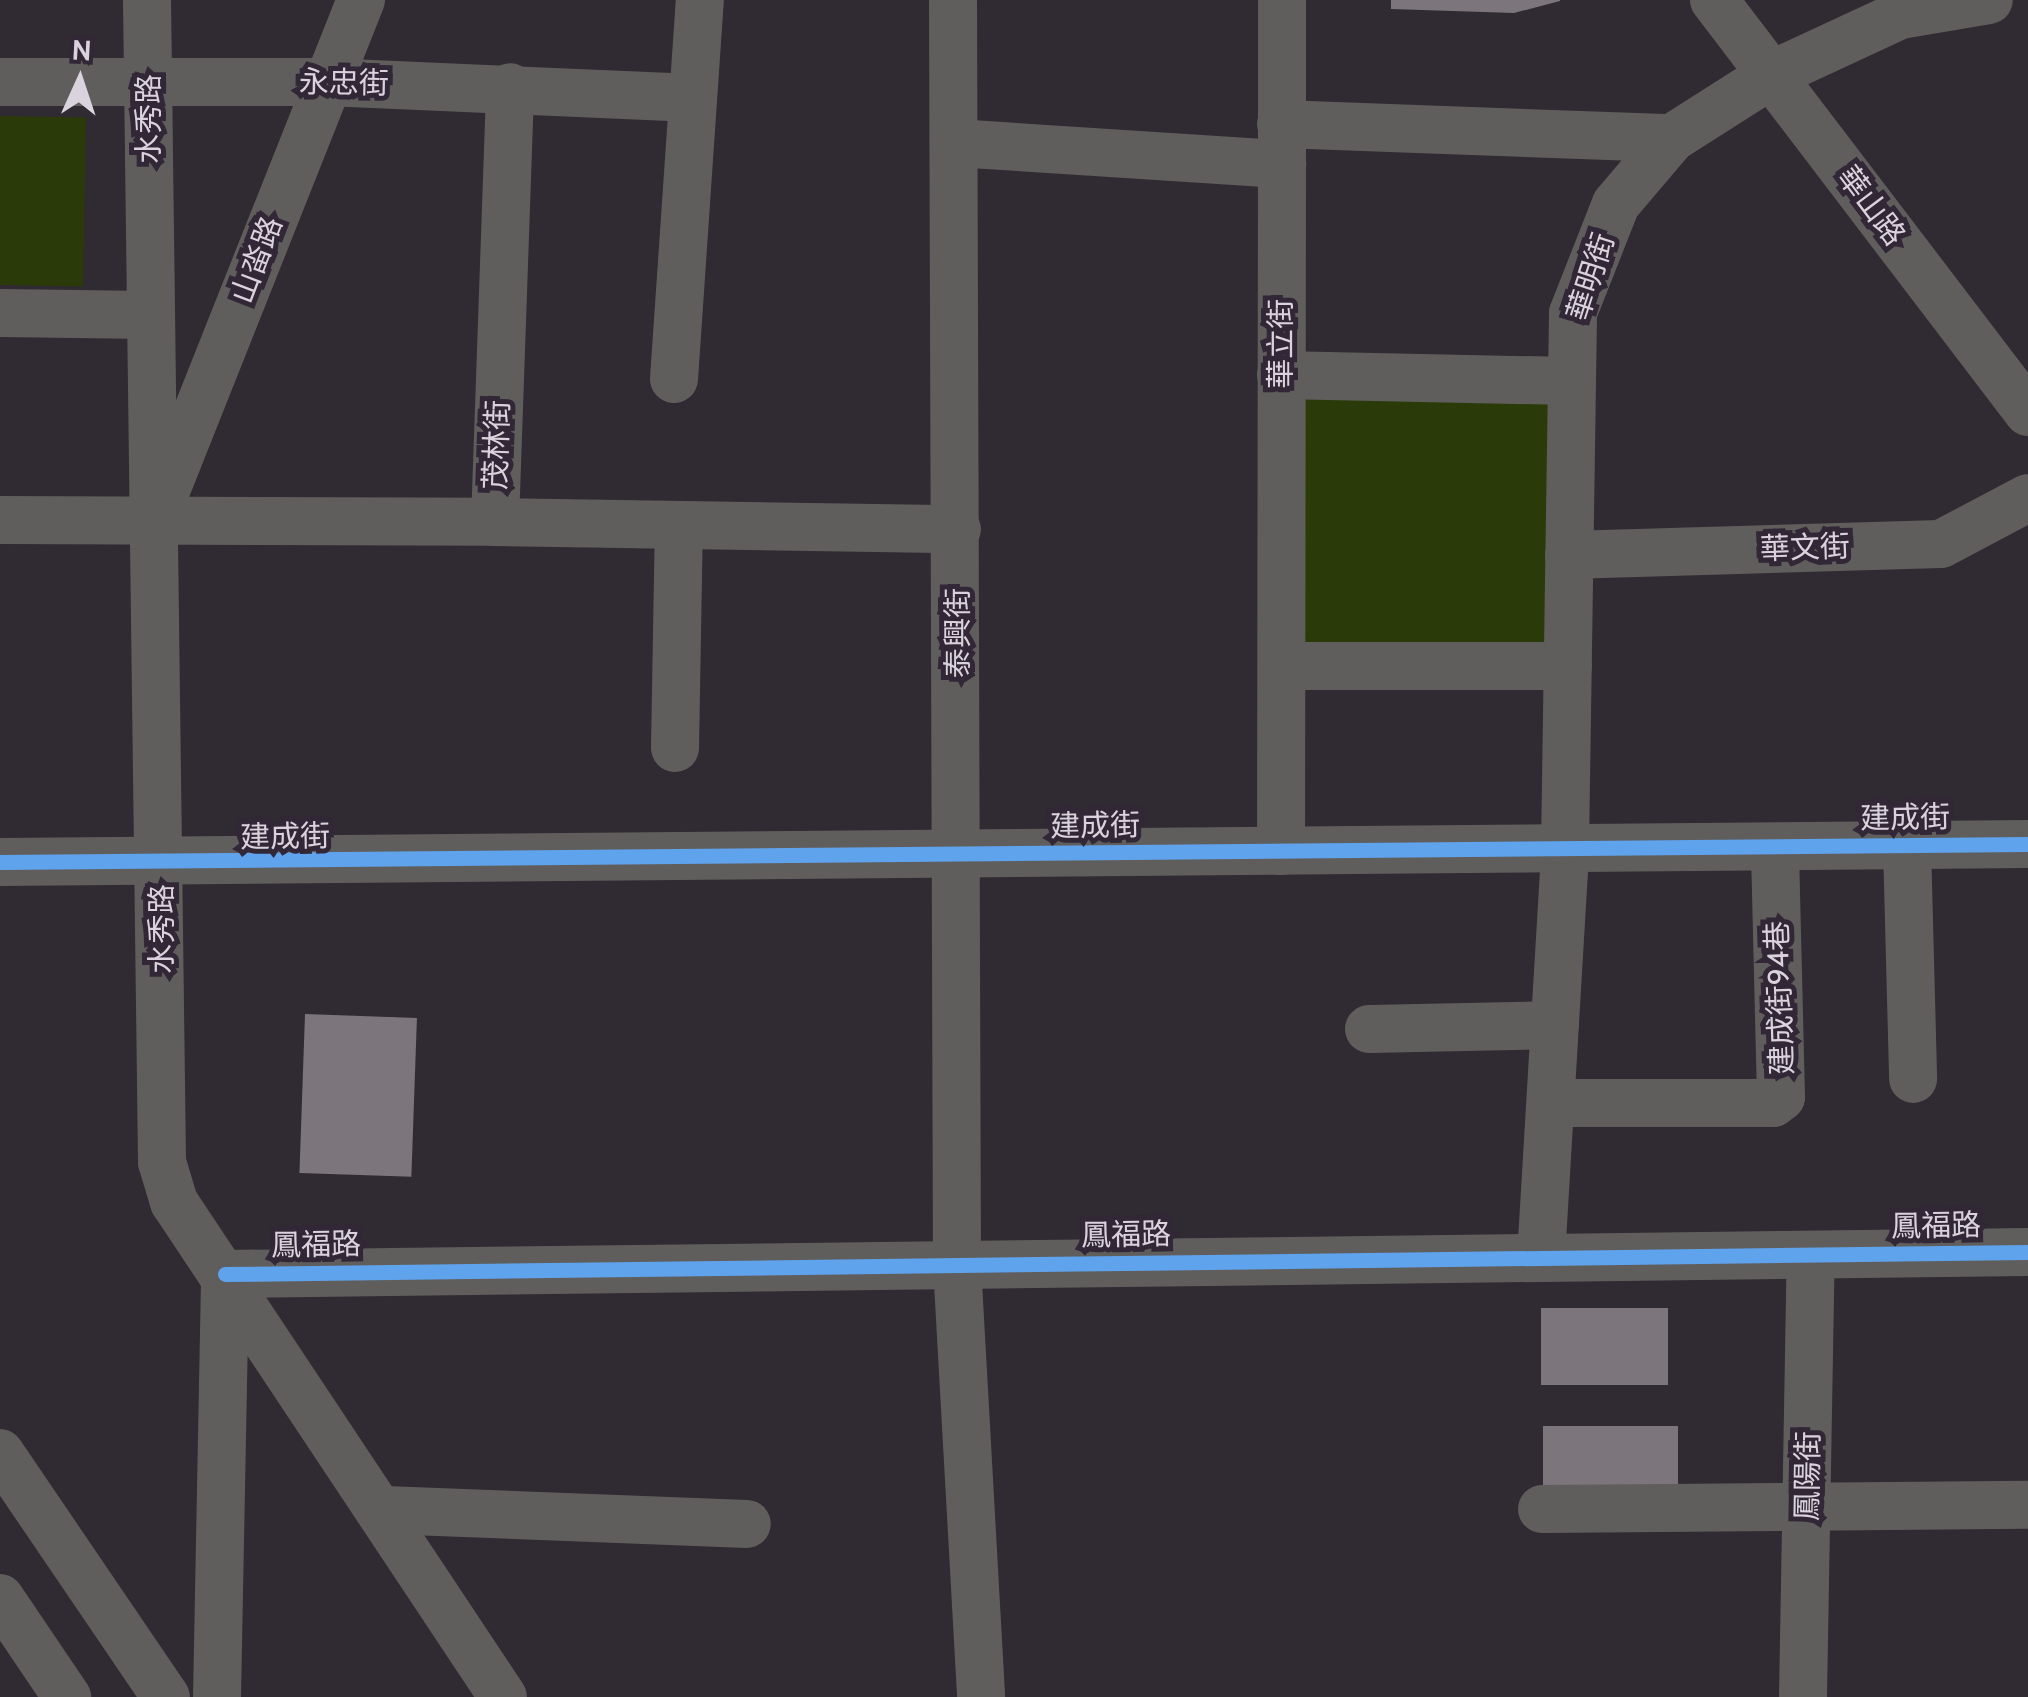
<!DOCTYPE html>
<html>
<head>
<meta charset="utf-8">
<style>
  body { margin:0 }
  #map { position:relative; width:2028px; height:1697px; overflow:hidden; background:#302a32; font-family:Cabin,"Noto Sans TC",sans-serif }
  div>[style] { position:absolute }
  .green>* { inset:0; background:#2a3b09; transform-origin:0 0 }
  .building>* { inset:0; background:#7c757b; transform-origin:0 0 }
  .minor>* { height:48px; margin:-24px; padding:0 24px; transform-origin:24px; border-radius:24px; background:#605e5d }
  .cycleway>* { height:15px; margin:-7.5px; padding:0 7.5px; transform-origin:7.5px; border-radius:7.5px; background:#60a3ed }
  span { translate:-50% -50%; white-space:nowrap; text-align:center; line-height:1.15; -webkit-text-stroke:10px #312736; paint-order:stroke }
  .street-label { font-size:30px; color:#dad3dd }
  .north { position:absolute; left:30px; top:30px; width:100px; height:100px; -webkit-text-stroke:8px #312736; paint-order:stroke; rotate:3deg; font-size:28px; font-weight:700; line-height:40px; text-align:center; color:#dad3dd }
  .north::after { content:''; display:block; margin:auto; width:35px; height:45px; background:#dad3dd; clip-path:polygon(50% 0,100% 100%,50% 72%,0 100%) }
</style>
</head>
<body>
<div id="map">
  <div class="green">
    <div style="left:0;top:116px;width:86px;height:169px;rotate:1deg"></div>
    <div style="left:1290px;top:383px;width:273px;height:276px;rotate:1deg"></div>
  </div>
  <div class="building">
    <div style="clip-path:polygon(1391px 0,1560px 0,1560px 1px,1514px 13px,1391px 9px)"></div>
    <div style="left:305px;top:1014px;width:112px;height:159px;rotate:2deg"></div>
    <div style="left:1541px;top:1308px;width:127px;height:77px"></div>
    <div style="left:1543px;top:1426px;width:135px;height:76px"></div>
  </div>
  <div class="minor">
    <div style="left:147px;top:0;width:1162px;rotate:89.26deg"></div>
    <div style="left:162px;top:1162px;width:42px;rotate:73.3deg"></div>
    <div style="left:174px;top:1202px;width:594px;rotate:56.39deg"></div>
    <div style="left:953px;top:0;width:1265px;rotate:89.82deg"></div>
    <div style="left:957px;top:1265px;width:433px;rotate:86.8deg"></div>
    <div style="left:1714px;top:0;width:518px;rotate:52.69deg"></div>
    <div style="left:0;top:82px;width:327px"></div>
    <div style="left:327px;top:82px;width:361px;rotate:2.5deg"></div>
    <div style="left:1281px;top:124px;width:391px;rotate:2.1deg"></div>
    <div style="left:955px;top:143px;width:328px;rotate:3.7deg"></div>
    <div style="left:1282px;top:164px;width:687px;rotate:90.08deg"></div>
    <div style="left:1282px;top:156px;width:156px;rotate:-90deg"></div>
    <div style="left:0;top:313px;width:150px;rotate:0.8deg"></div>
    <div style="left:1281px;top:375px;width:291px;rotate:1.2deg"></div>
    <div style="left:674px;top:379px;width:380px;rotate:-86.1deg"></div>
    <div style="left:163px;top:498px;width:536px;rotate:-68.32deg"></div>
    <div style="left:0;top:520px;width:495px;rotate:0.2deg"></div>
    <div style="left:495px;top:522px;width:435px;rotate:-88deg"></div>
    <div style="left:495px;top:522px;width:462px;rotate:0.9deg"></div>
    <div style="left:1569px;top:555px;width:372px;rotate:-1.7deg"></div>
    <div style="left:1941px;top:544px;width:98px;rotate:-27.9deg"></div>
    <div style="left:1282px;top:666px;width:286px"></div>
    <div style="left:675px;top:748px;width:223px;rotate:-89deg"></div>
    <div style="left:1907px;top:845px;width:234px;rotate:88.5deg"></div>
    <div style="left:0;top:862px;width:2028px;rotate:-0.51deg"></div>
    <div style="left:1369px;top:1029px;width:186px;rotate:-1.2deg"></div>
    <div style="left:1551px;top:1103px;width:222px"></div>
    <div style="left:1773px;top:1103px;width:10px;rotate:-37deg"></div>
    <div style="left:1781px;top:1097px;width:250px;rotate:-91.4deg"></div>
    <div style="left:1541px;top:1258px;width:411px;rotate:-86.6deg"></div>
    <div style="left:1565px;top:848px;width:535px;rotate:-89.14deg"></div>
    <div style="left:1573px;top:313px;width:117px;rotate:-68.5deg"></div>
    <div style="left:1616px;top:204px;width:87px;rotate:-49.7deg"></div>
    <div style="left:1672px;top:138px;width:117px;rotate:-32.5deg"></div>
    <div style="left:1771px;top:75px;width:142px;rotate:-24.9deg"></div>
    <div style="left:1900px;top:15px;width:90px;rotate:-9.6deg"></div>
    <div style="left:0;top:1453px;width:295px;rotate:55.8deg"></div>
    <div style="left:1542px;top:1509px;width:486px;rotate:-0.5deg"></div>
    <div style="left:385px;top:1510px;width:362px;rotate:2.2deg"></div>
    <div style="left:0;top:1598px;width:120px;rotate:55.9deg"></div>
    <div style="left:217px;top:1697px;width:423px;rotate:-88.9deg"></div>
    <div style="left:225px;top:1274px;width:1803px;rotate:-0.7deg"></div>
    <div style="left:1803px;top:1697px;width:442px;rotate:-89deg"></div>
  </div>
  <div class="cycleway">
    <div style="left:0;top:862px;width:2028px;rotate:-0.51deg"></div>
    <div style="left:225px;top:1274px;width:1803px;rotate:-0.7deg"></div>
  </div>
  <div class="street-label">
    <span style="left:344px;top:83px;rotate:1deg">永忠街</span>
    <span style="left:149px;top:119px;rotate:-90deg">水秀路</span>
    <span style="left:1871px;top:206px;rotate:53deg">華山路</span>
    <span style="left:257px;top:260px;rotate:-69deg">山畓路</span>
    <span style="left:1591px;top:277px;rotate:-72deg">華明街</span>
    <span style="left:1281px;top:344px;rotate:-90deg">華立街</span>
    <span style="left:497px;top:445px;rotate:-88deg">茂林街</span>
    <span style="left:1805px;top:548px;rotate:-2deg">華文街</span>
    <span style="left:958px;top:633px;rotate:-90deg">泰興街</span>
    <span style="left:1905px;top:818px;rotate:-1deg">建成街</span>
    <span style="left:1095px;top:826px;rotate:-1deg">建成街</span>
    <span style="left:285px;top:837px;rotate:-1deg">建成街</span>
    <span style="left:162px;top:929px;rotate:-90deg">水秀路</span>
    <span style="left:1780px;top:998px;rotate:-92deg">建成街94巷</span>
    <span style="left:1936px;top:1226px;rotate:-1deg">鳳福路</span>
    <span style="left:1126px;top:1235px;rotate:-1deg">鳳福路</span>
    <span style="left:316px;top:1245px;rotate:-1deg">鳳福路</span>
    <span style="left:1808px;top:1476px;rotate:-89deg">鳳陽街</span>
  </div>
  <div class="north">N</div>
</div>
</body>
</html>
